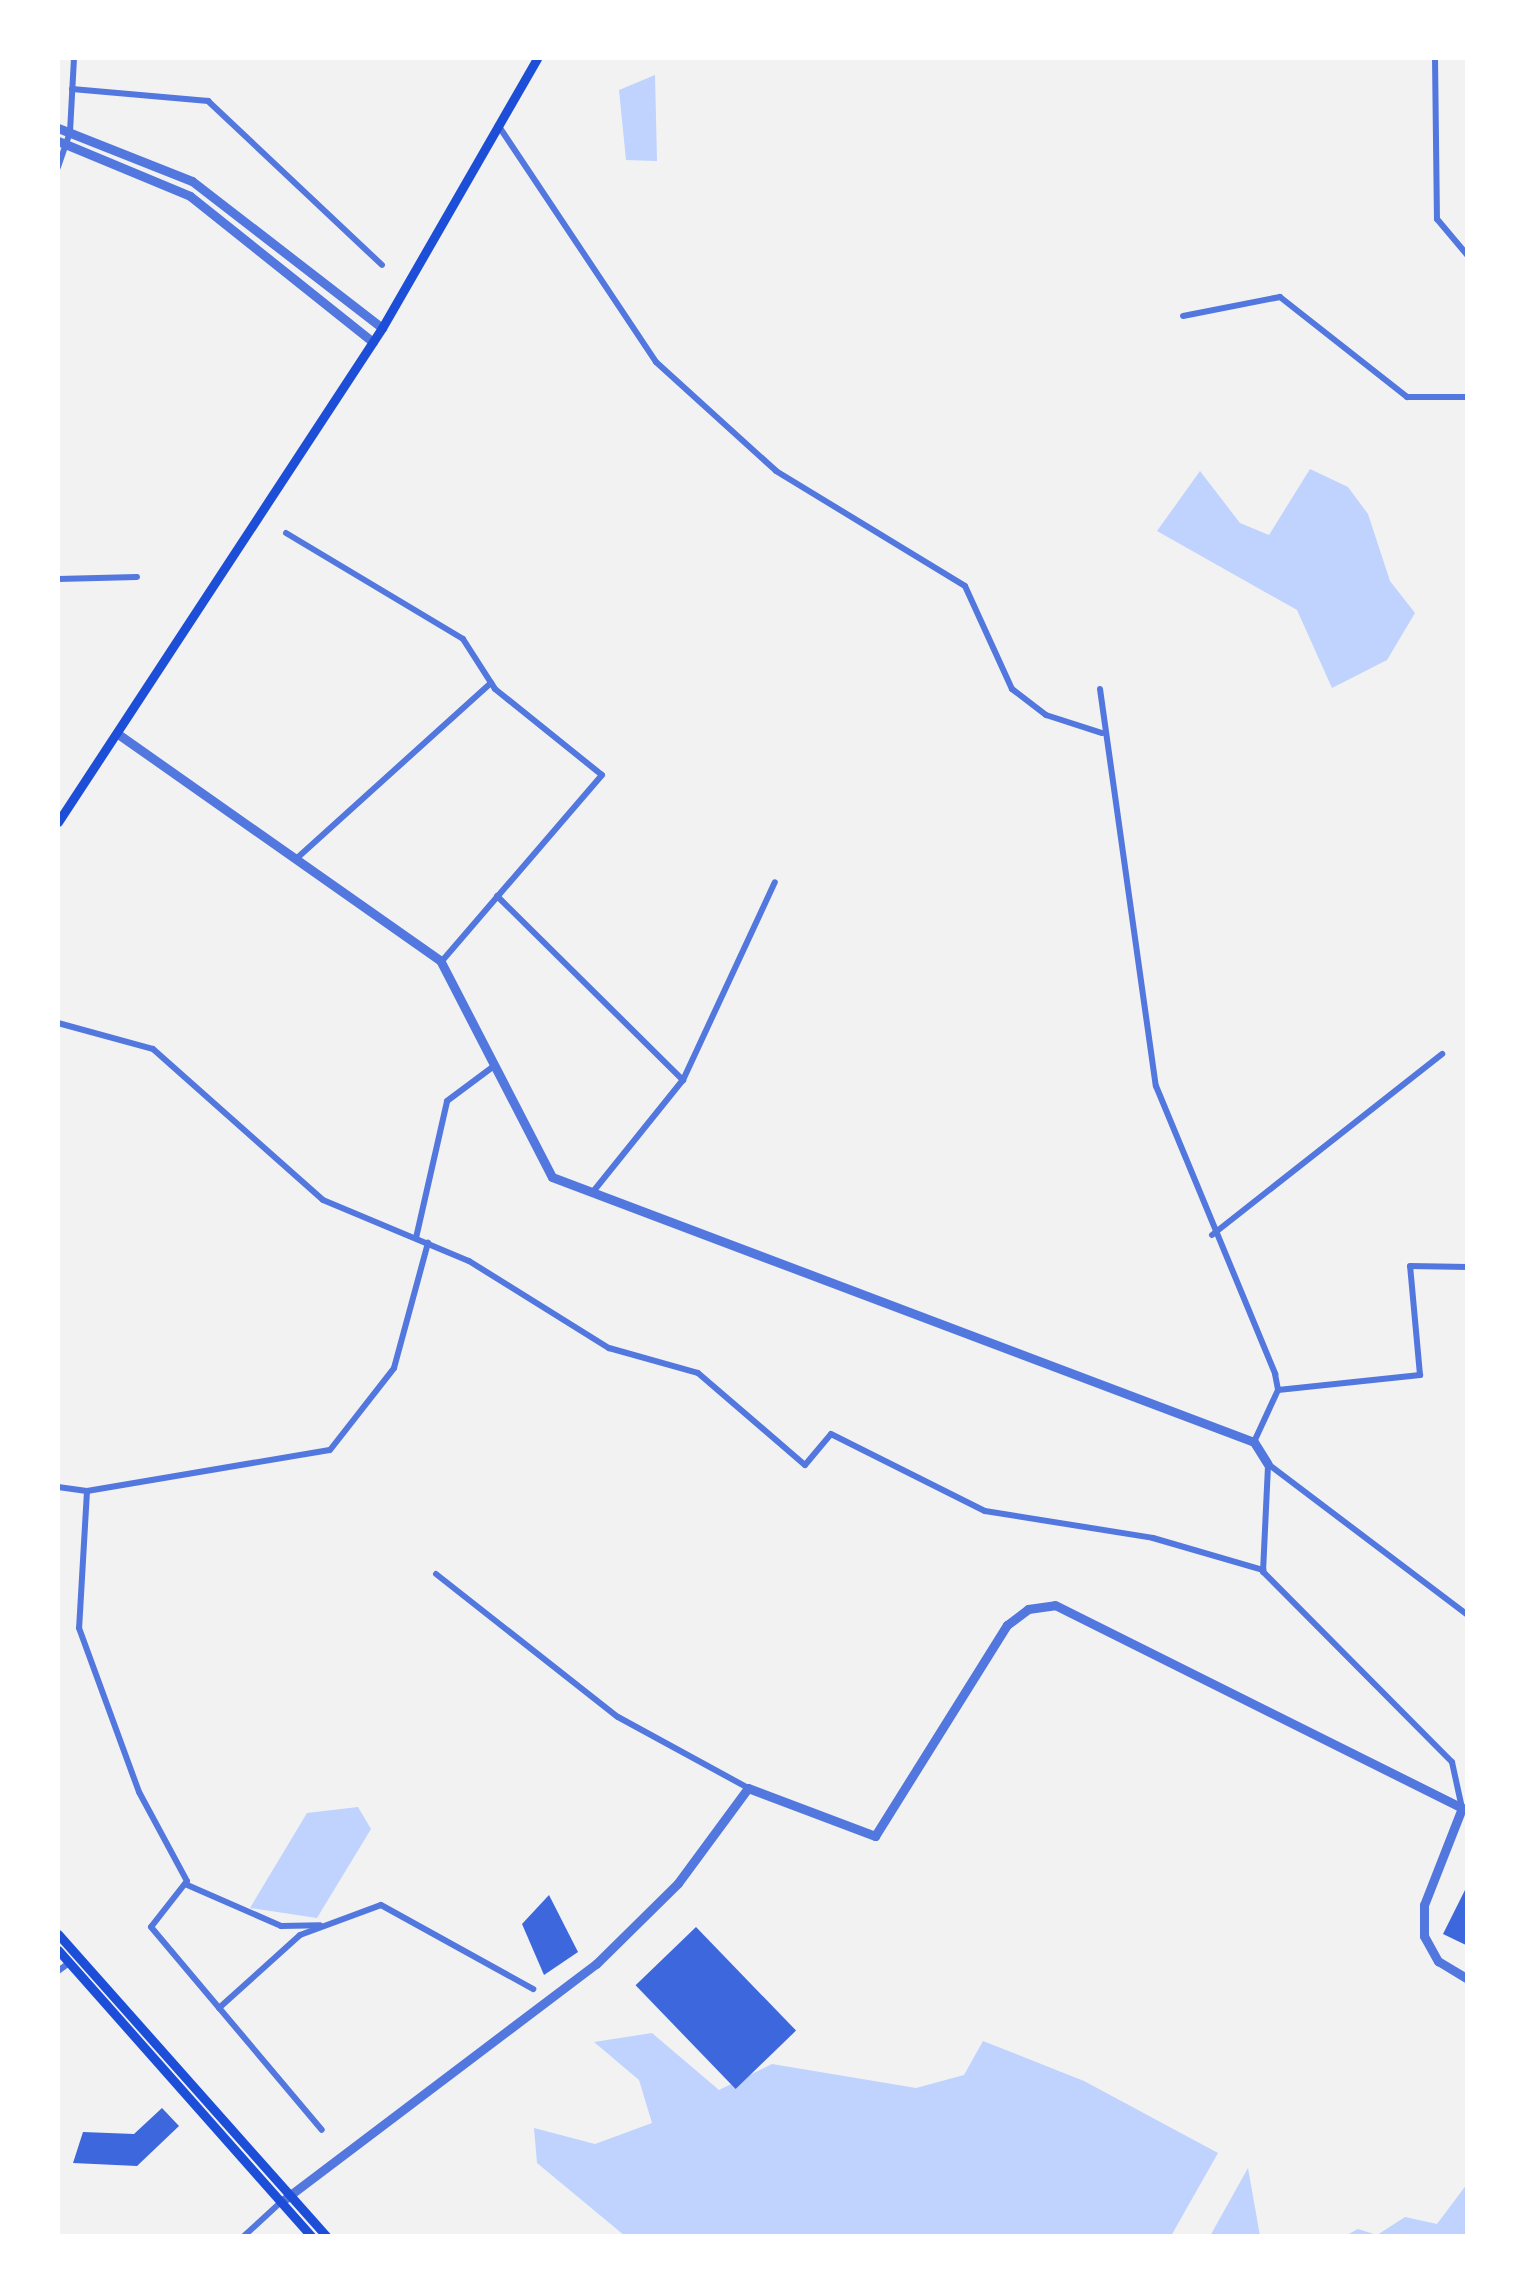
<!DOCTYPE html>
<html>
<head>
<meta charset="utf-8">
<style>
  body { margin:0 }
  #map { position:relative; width:1525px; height:2294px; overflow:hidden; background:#f2f2f2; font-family:"Fira Sans Condensed",sans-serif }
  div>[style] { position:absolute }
  .water>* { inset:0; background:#bfd3fe }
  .building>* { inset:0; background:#3d67dc; transform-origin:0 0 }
  .service>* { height:4px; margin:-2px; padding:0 2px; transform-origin:2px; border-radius:2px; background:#5277de }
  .minor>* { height:6px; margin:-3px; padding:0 3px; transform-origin:3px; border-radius:3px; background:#5277de }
  .tertiary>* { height:9px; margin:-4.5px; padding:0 4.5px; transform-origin:4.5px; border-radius:4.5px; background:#5277de }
  .secondary>* { height:9px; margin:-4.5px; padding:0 4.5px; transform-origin:4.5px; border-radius:4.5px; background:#1d4ed8 }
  span { translate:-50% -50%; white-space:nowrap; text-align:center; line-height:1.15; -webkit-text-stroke:8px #fff; paint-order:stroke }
  .frame { position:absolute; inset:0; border:60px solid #fff; pointer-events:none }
</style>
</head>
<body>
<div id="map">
  <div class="water">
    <div style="clip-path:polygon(655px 75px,657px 161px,626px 160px,619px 90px)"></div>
    <div style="clip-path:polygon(1310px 469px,1348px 487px,1368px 514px,1390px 581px,1415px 613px,1387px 660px,1332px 688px,1297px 610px,1157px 531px,1200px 471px,1240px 523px,1269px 535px)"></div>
    <div style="clip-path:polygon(358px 1807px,371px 1829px,317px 1918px,250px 1908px,307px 1813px)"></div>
    <div style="clip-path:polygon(652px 2033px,719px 2090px,772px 2064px,916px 2088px,964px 2075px,983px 2041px,1084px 2081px,1218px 2153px,1171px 2236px,625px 2236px,537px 2163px,534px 2128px,595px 2144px,652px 2123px,639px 2080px,594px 2042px)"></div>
    <div style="clip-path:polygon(1248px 2168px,1260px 2236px,1210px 2236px)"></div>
    <div style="clip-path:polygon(1467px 2184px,1467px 2236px,1345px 2236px,1358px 2229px,1377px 2235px,1405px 2217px,1437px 2224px)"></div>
  </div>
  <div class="building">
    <div style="clip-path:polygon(1468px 1884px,1468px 1946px,1443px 1934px)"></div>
    <div style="clip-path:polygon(549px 1895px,578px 1952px,544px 1975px,522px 1924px)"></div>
    <div style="left:696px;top:1927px;width:144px;height:84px;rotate:46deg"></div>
    <div style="clip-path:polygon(162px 2108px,179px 2126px,137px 2166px,73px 2163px,83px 2132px,134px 2134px)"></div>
  </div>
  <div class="service">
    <div style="left:454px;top:2236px;width:69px"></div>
  </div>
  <div class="minor">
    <div style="left:1435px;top:58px;width:161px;rotate:89.3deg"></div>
    <div style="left:1437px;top:219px;width:48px;rotate:50deg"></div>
    <div style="left:72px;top:89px;width:137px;rotate:5deg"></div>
    <div style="left:208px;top:101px;width:239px;rotate:43.3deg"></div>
    <div style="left:498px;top:125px;width:285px;rotate:56.3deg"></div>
    <div style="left:656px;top:362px;width:162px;rotate:42.2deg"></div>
    <div style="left:776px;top:471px;width:221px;rotate:31.3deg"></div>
    <div style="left:965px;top:586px;width:113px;rotate:65.5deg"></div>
    <div style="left:1012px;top:689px;width:43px;rotate:37.4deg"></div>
    <div style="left:1046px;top:715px;width:59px;rotate:17.8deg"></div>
    <div style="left:58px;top:167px;width:37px;rotate:-71deg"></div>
    <div style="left:70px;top:132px;width:74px;rotate:-86.9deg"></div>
    <div style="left:1183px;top:316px;width:99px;rotate:-11.1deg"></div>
    <div style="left:1280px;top:297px;width:162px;rotate:38.2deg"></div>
    <div style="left:1407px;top:397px;width:61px"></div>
    <div style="left:286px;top:533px;width:206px;rotate:30.9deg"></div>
    <div style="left:463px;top:639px;width:59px;rotate:57.4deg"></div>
    <div style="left:495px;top:689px;width:137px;rotate:38.8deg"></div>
    <div style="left:602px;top:775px;width:247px;rotate:130.7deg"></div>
    <div style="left:58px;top:579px;width:79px;rotate:-1.5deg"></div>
    <div style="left:1100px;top:689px;width:401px;rotate:82deg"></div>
    <div style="left:1156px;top:1086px;width:312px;rotate:67.5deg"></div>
    <div style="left:1275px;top:1374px;width:16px;rotate:79deg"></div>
    <div style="left:1278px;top:1390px;width:57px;rotate:114.8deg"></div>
    <div style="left:296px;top:859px;width:263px;rotate:-42.1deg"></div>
    <div style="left:497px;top:896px;width:262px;rotate:44.7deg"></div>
    <div style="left:58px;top:1023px;width:98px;rotate:15.3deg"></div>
    <div style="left:153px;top:1049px;width:227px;rotate:41.6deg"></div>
    <div style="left:323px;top:1200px;width:158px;rotate:22.7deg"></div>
    <div style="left:469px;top:1261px;width:165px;rotate:31.9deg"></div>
    <div style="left:609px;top:1348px;width:92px;rotate:15.7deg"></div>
    <div style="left:698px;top:1373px;width:141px;rotate:40.7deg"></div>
    <div style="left:805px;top:1465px;width:40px;rotate:-50deg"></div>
    <div style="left:831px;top:1434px;width:172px;rotate:26.6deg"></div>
    <div style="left:985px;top:1511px;width:170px;rotate:9.1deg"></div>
    <div style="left:1153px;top:1538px;width:115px;rotate:16.2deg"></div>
    <div style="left:592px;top:1193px;width:145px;rotate:-51.2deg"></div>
    <div style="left:683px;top:1080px;width:218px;rotate:-65.1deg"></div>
    <div style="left:1212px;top:1235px;width:293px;rotate:-38.2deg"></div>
    <div style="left:416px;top:1238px;width:140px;rotate:-77.2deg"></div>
    <div style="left:447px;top:1101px;width:59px;rotate:-36.7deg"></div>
    <div style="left:1278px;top:1390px;width:143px;rotate:-6deg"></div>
    <div style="left:1420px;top:1375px;width:109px;rotate:-95.2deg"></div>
    <div style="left:1410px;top:1266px;width:58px;rotate:1deg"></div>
    <div style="left:58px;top:1487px;width:29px;rotate:8deg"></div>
    <div style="left:87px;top:1491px;width:246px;rotate:-9.6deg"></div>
    <div style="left:330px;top:1450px;width:104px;rotate:-52deg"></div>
    <div style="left:394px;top:1368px;width:130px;rotate:-74.8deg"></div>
    <div style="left:87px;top:1491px;width:137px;rotate:93.3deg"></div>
    <div style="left:79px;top:1628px;width:175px;rotate:69.9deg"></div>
    <div style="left:139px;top:1792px;width:101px;rotate:61.7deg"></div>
    <div style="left:187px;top:1881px;width:58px;rotate:128deg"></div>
    <div style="left:151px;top:1927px;width:265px;rotate:49.9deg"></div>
    <div style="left:436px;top:1574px;width:231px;rotate:38.2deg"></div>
    <div style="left:618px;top:1717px;width:148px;rotate:28.6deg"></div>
    <div style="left:1462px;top:1808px;width:47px;rotate:-102.3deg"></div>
    <div style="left:1452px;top:1762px;width:268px;rotate:-134.8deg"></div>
    <div style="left:1263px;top:1572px;width:108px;rotate:-87.3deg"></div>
    <div style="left:1268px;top:1464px;width:251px;rotate:37.1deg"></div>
    <div style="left:185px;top:1884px;width:105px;rotate:23.6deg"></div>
    <div style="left:281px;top:1926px;width:39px;rotate:-1deg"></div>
    <div style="left:58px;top:1971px;width:14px;rotate:-36deg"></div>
    <div style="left:219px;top:2008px;width:109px;rotate:-42deg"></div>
    <div style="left:300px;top:1935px;width:86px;rotate:-20.3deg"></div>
    <div style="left:381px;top:1905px;width:174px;rotate:28.9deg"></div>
    <div style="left:244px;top:2236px;width:50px;rotate:-42.6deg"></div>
  </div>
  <div class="tertiary">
    <div style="left:58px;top:128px;width:144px;rotate:21.6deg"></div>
    <div style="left:192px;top:181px;width:240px;rotate:37.7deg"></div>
    <div style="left:58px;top:141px;width:143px;rotate:22.6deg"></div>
    <div style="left:190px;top:196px;width:234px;rotate:38.6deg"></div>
    <div style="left:118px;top:734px;width:393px;rotate:35.1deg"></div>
    <div style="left:440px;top:960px;width:244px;rotate:62.7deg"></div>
    <div style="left:552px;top:1177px;width:750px;rotate:20.68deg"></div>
    <div style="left:1254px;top:1442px;width:26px;rotate:58deg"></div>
    <div style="left:281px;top:2202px;width:395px;rotate:-37.1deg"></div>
    <div style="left:596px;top:1964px;width:115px;rotate:-44.6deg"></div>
    <div style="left:678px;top:1883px;width:118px;rotate:-53.6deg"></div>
    <div style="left:748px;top:1788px;width:136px;rotate:20.7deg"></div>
    <div style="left:875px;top:1836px;width:249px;rotate:-58deg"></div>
    <div style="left:1007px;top:1625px;width:26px;rotate:-37deg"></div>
    <div style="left:1028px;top:1609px;width:27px;rotate:-8deg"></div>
    <div style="left:1055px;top:1605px;width:455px;rotate:26.5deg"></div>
    <div style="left:1462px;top:1808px;width:104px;rotate:111.4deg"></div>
    <div style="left:1424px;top:1905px;width:31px;rotate:90deg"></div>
    <div style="left:1424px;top:1936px;width:29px;rotate:61deg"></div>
    <div style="left:1438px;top:1961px;width:35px;rotate:31deg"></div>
  </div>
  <div class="secondary">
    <div style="left:58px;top:822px;width:591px;rotate:-56.74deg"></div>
    <div style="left:382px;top:328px;width:311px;rotate:-60.1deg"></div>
    <div style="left:58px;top:1934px;width:404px;rotate:48.4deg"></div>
    <div style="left:58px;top:1950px;width:382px;rotate:48.5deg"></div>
  </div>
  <div class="frame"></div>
</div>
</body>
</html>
